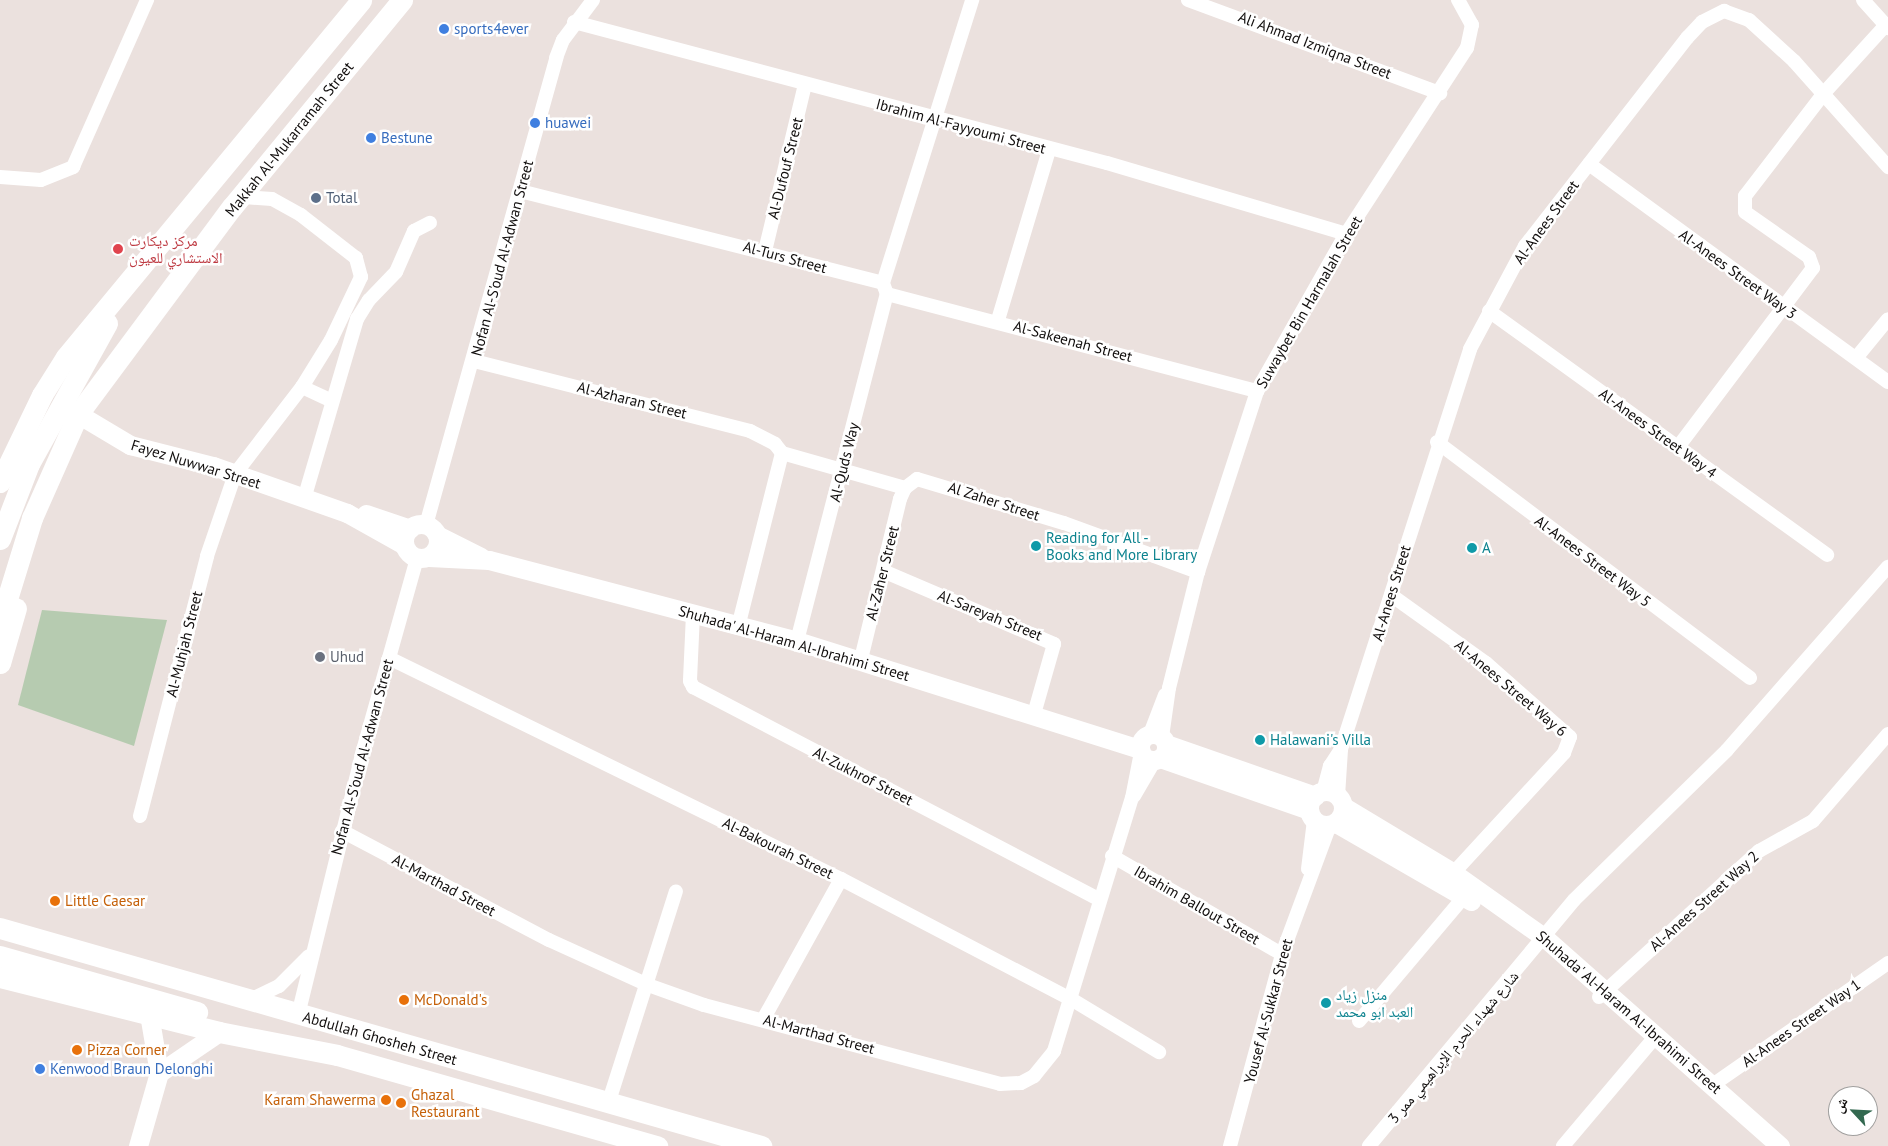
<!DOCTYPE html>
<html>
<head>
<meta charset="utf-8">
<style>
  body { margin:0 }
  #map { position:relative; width:1888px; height:1146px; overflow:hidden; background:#ebe1de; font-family:"PT Sans","Noto Naskh Arabic",sans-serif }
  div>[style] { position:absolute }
  .green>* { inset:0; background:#b6cbb0 }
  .street>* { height:14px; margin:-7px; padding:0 7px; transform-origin:7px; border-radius:7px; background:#fff }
  .secondary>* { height:19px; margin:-9.5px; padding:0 9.5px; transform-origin:9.5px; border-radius:9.5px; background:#fff }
  .secondary>.ring { margin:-9.5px; padding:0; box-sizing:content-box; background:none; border:19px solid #fff; border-radius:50% }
  .primary>* { height:21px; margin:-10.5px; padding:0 10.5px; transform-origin:10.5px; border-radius:10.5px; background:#fff }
  .dots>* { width:14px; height:14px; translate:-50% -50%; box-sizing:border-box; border:2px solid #fff; border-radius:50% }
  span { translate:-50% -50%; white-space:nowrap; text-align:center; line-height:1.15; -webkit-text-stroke:5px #fff; paint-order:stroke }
  .shop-label { font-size:15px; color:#366cbe }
  .left { translate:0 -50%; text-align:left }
  .street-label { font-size:15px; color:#110e0d }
  .service-label { font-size:15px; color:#4e5e75 }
  .health-label { font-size:15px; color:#be3a42 }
  .culture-label { font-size:15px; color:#0d838f }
  .worship-label { font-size:15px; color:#5b616d }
  .food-label { font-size:15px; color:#c56008 }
  .right { translate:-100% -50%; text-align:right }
  .north { position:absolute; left:1828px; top:1086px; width:50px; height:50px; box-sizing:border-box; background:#fff; border:1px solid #a09f9e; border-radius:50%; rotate:295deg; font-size:14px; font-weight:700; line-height:20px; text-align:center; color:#110e0d }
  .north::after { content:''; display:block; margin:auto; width:18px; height:22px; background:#336950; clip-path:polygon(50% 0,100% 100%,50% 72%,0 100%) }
</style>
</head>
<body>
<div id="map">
  <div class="green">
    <div style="clip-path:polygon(42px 610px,167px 620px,134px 746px,18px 705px)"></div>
  </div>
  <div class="street">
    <div style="left:1188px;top:0;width:269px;rotate:20.3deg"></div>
    <div style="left:1863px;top:0;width:38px;rotate:48deg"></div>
    <div style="left:574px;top:22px;width:551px;rotate:14.82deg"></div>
    <div style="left:1107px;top:163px;width:249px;rotate:16.5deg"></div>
    <div style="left:1589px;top:164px;width:370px;rotate:36.1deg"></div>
    <div style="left:0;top:177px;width:41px;rotate:4.2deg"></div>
    <div style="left:41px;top:180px;width:35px;rotate:-22deg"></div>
    <div style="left:73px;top:167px;width:183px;rotate:-66.1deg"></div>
    <div style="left:520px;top:191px;width:374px;rotate:14.2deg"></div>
    <div style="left:765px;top:251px;width:172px;rotate:-76.5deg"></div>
    <div style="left:883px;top:283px;width:297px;rotate:-72.5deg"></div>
    <div style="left:887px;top:294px;width:383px;rotate:14.7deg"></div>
    <div style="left:1489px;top:311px;width:417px;rotate:35.8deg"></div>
    <div style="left:998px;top:320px;width:177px;rotate:-73.3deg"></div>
    <div style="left:1856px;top:358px;width:50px;rotate:-50.6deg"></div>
    <div style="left:474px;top:361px;width:285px;rotate:14.2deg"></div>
    <div style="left:750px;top:431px;width:28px;rotate:27deg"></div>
    <div style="left:775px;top:444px;width:11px;rotate:52deg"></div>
    <div style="left:782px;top:453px;width:128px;rotate:15.9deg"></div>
    <div style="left:302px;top:387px;width:33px;rotate:25deg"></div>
    <div style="left:1437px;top:442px;width:392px;rotate:37deg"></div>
    <div style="left:1678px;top:447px;width:224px;rotate:-53deg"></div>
    <div style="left:1813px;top:268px;width:12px;rotate:-110deg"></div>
    <div style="left:1809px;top:257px;width:78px;rotate:-144.9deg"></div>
    <div style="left:1745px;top:212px;width:16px;rotate:-90deg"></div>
    <div style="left:1745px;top:196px;width:130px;rotate:-52.5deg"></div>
    <div style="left:1824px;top:93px;width:91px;rotate:-47.7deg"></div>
    <div style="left:304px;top:499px;width:188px;rotate:-73.6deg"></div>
    <div style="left:357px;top:319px;width:22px;rotate:-58deg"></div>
    <div style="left:369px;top:300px;width:39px;rotate:-46deg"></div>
    <div style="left:396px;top:272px;width:45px;rotate:-66.3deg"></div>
    <div style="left:414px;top:231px;width:18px;rotate:-27deg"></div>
    <div style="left:426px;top:525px;width:485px;rotate:-74.4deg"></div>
    <div style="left:556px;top:58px;width:19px;rotate:-69deg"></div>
    <div style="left:563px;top:40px;width:50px;rotate:-53.1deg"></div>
    <div style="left:883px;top:571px;width:186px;rotate:23.1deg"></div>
    <div style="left:1054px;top:644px;width:73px;rotate:105.9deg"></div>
    <div style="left:1391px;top:595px;width:117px;rotate:35.6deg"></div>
    <div style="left:1486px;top:663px;width:112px;rotate:41.4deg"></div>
    <div style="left:1570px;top:737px;width:17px;rotate:111deg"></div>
    <div style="left:1564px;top:753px;width:173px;rotate:132.7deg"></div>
    <div style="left:693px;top:614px;width:67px;rotate:92.6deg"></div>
    <div style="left:690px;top:681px;width:7px;rotate:63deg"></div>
    <div style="left:693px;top:687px;width:458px;rotate:27.6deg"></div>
    <div style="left:738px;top:627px;width:179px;rotate:-75.8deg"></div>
    <div style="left:797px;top:641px;width:358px;rotate:-75.5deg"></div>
    <div style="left:887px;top:294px;width:9px;rotate:-111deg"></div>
    <div style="left:389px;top:658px;width:503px;rotate:26.06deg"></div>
    <div style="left:841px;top:879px;width:259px;rotate:27.6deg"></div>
    <div style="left:1071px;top:999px;width:103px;rotate:31.1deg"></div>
    <div style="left:861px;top:659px;width:165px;rotate:-76.3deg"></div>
    <div style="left:900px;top:499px;width:12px;rotate:-66deg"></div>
    <div style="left:905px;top:488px;width:15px;rotate:-37deg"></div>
    <div style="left:917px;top:479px;width:153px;rotate:16.7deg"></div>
    <div style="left:1064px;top:523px;width:143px;rotate:20.1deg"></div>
    <div style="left:1150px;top:734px;width:42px;rotate:-69deg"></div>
    <div style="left:1162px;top:737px;width:49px;rotate:-81.9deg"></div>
    <div style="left:1169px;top:688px;width:120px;rotate:-76deg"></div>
    <div style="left:1198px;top:572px;width:190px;rotate:-71.9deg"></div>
    <div style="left:1257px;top:391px;width:180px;rotate:-60.5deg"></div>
    <div style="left:1346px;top:234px;width:222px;rotate:-57deg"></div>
    <div style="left:1467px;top:48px;width:24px;rotate:-78deg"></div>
    <div style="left:1472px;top:25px;width:29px;rotate:-119deg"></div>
    <div style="left:1323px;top:792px;width:27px;rotate:-75deg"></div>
    <div style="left:1330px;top:766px;width:20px;rotate:-57deg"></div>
    <div style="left:1341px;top:749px;width:420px;rotate:-72.1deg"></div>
    <div style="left:1470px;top:349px;width:117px;rotate:-61.9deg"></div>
    <div style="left:1525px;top:246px;width:264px;rotate:-52.1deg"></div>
    <div style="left:1687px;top:38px;width:22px;rotate:-47deg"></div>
    <div style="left:1702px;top:22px;width:25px;rotate:-27deg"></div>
    <div style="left:1724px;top:11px;width:27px;rotate:20deg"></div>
    <div style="left:1749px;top:20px;width:61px;rotate:42.3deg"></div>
    <div style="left:1794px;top:61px;width:142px;rotate:48.4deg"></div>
    <div style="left:1134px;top:796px;width:42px;rotate:-59.7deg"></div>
    <div style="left:1338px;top:796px;width:47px;rotate:-86.3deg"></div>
    <div style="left:140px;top:816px;width:268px;rotate:-75.5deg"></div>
    <div style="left:207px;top:556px;width:87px;rotate:-71.1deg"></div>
    <div style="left:235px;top:474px;width:110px;rotate:-52.4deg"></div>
    <div style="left:302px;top:387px;width:55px;rotate:-58.3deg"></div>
    <div style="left:331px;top:340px;width:70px;rotate:-64.5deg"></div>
    <div style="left:361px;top:277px;width:20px;rotate:-105deg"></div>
    <div style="left:356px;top:258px;width:70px;rotate:-142deg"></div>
    <div style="left:301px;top:215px;width:33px;rotate:-151deg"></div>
    <div style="left:272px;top:199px;width:31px;rotate:-176deg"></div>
    <div style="left:342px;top:831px;width:234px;rotate:27.8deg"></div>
    <div style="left:549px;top:940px;width:109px;rotate:24.4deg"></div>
    <div style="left:648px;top:985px;width:59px;rotate:19.7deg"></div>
    <div style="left:704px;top:1005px;width:306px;rotate:14.9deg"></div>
    <div style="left:1000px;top:1084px;width:21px;rotate:-3deg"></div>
    <div style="left:1021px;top:1083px;width:15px;rotate:-28deg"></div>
    <div style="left:1034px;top:1076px;width:32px;rotate:-51deg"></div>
    <div style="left:1054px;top:1051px;width:265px;rotate:-72.9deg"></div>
    <div style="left:1132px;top:798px;width:47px;rotate:-78.9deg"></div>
    <div style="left:1112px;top:856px;width:196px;rotate:30deg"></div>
    <div style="left:1308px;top:869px;width:49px;rotate:-83deg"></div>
    <div style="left:1599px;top:997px;width:217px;rotate:-42.4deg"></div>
    <div style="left:1759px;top:851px;width:62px;rotate:-29.1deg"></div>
    <div style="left:1813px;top:821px;width:115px;rotate:-49.2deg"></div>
    <div style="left:250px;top:1000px;width:32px;rotate:-26deg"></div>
    <div style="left:279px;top:986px;width:42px;rotate:-45deg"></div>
    <div style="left:298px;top:1015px;width:269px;rotate:-76.2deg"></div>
    <div style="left:362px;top:754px;width:204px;rotate:-74.3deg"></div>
    <div style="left:764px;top:1018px;width:159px;rotate:-61deg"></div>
    <div style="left:1359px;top:1021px;width:170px;rotate:-49.8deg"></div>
    <div style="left:1714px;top:1084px;width:212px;rotate:-34.8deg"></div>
    <div style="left:609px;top:1101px;width:220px;rotate:-72.3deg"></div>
    <div style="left:1230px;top:1146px;width:199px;rotate:-74.8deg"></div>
    <div style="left:1282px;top:954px;width:138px;rotate:-69.6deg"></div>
    <div style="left:1369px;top:1146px;width:320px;rotate:-50.2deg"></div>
    <div style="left:1574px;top:900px;width:214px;rotate:-44.4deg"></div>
    <div style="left:1727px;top:750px;width:244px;rotate:-48.7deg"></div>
    <div style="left:1563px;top:1146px;width:135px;rotate:-49.8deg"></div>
  </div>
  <div class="secondary">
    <div style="left:78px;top:414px;width:61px;rotate:30.8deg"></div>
    <div style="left:130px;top:445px;width:86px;rotate:14.2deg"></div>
    <div style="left:213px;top:466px;width:142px;rotate:19.3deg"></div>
    <div style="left:347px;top:513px;width:65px;rotate:29.3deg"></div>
    <div style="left:366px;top:514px;width:46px;rotate:18.8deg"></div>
    <div class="ring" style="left:404px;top:524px;width:15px;height:15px"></div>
    <div style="left:437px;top:535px;width:49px;rotate:26.6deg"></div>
    <div style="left:429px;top:557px;width:60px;rotate:2.9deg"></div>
    <div style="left:489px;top:560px;width:318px;rotate:14.7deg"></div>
    <div style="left:797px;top:641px;width:360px;rotate:17.5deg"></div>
    <div class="ring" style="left:1140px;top:734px;width:7px;height:7px"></div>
    <div style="left:1166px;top:744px;width:158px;rotate:19.2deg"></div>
    <div style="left:1160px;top:758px;width:158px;rotate:19.2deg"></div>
    <div class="ring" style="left:1309px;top:791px;width:15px;height:15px"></div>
    <div style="left:1344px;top:807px;width:126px;rotate:31deg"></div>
    <div style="left:1452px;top:872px;width:114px;rotate:35.4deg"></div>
    <div style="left:1545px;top:938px;width:314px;rotate:41.5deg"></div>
    <div style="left:1336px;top:823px;width:156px;rotate:30deg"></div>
    <div style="left:159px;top:1073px;width:73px;rotate:-34.3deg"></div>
    <div style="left:138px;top:1146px;width:76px;rotate:-74deg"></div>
    <div style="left:159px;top:1073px;width:60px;rotate:-99.6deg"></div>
  </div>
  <div class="primary">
    <div style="left:0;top:482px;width:97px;rotate:-64.2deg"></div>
    <div style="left:42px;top:395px;width:45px;rotate:-57.7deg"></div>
    <div style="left:66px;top:357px;width:463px;rotate:-50.4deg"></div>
    <div style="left:0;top:539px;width:80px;rotate:-68.9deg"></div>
    <div style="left:29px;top:464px;width:161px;rotate:-61deg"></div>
    <div style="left:0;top:622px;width:109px;rotate:-72.9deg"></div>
    <div style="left:32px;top:518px;width:114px;rotate:-66.1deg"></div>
    <div style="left:78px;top:414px;width:258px;rotate:-53.4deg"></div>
    <div style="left:232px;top:207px;width:268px;rotate:-50.6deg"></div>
    <div style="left:0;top:663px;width:57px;rotate:-73.8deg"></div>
    <div style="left:0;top:928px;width:792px;rotate:15.99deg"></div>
    <div style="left:0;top:956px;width:205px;rotate:15.9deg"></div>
    <div style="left:0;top:977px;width:226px;rotate:14.1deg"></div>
    <div style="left:219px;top:1032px;width:120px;rotate:11deg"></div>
    <div style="left:337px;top:1055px;width:333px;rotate:15.9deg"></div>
  </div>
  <div class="dots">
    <div style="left:444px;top:29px;background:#3f7fe0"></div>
    <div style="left:535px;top:123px;background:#3f7fe0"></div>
    <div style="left:371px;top:138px;background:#3f7fe0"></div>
    <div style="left:316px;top:198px;background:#5c6f8a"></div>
    <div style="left:118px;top:249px;background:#e0444e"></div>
    <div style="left:1036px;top:546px;background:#0f9aa8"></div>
    <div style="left:1472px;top:548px;background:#0f9aa8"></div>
    <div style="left:320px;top:657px;background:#6b7280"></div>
    <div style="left:1260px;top:740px;background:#0f9aa8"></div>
    <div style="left:55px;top:901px;background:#e8710a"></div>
    <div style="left:404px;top:1000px;background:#e8710a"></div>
    <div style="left:1326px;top:1003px;background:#0f9aa8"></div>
    <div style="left:77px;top:1050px;background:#e8710a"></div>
    <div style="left:40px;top:1069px;background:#3f7fe0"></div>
    <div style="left:386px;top:1100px;background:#e8710a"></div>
    <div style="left:401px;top:1103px;background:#e8710a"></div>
  </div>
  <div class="shop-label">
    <span class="left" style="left:454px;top:29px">sports4ever</span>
    <span class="left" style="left:545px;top:123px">huawei</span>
    <span class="left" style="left:381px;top:138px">Bestune</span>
    <span class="left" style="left:50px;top:1069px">Kenwood Braun Delonghi</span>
  </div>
  <div class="street-label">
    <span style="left:1315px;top:45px;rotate:21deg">Ali Ahmad Izmiqna Street</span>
    <span style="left:961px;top:126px;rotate:15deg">Ibrahim Al-Fayyoumi Street</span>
    <span style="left:289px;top:139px;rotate:-51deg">Makkah Al-Mukarramah Street</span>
    <span style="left:785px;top:168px;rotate:-76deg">Al-Dufouf Street</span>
    <span style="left:1546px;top:222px;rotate:-54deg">Al-Anees Street</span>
    <span style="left:785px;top:257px;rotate:15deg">Al-Turs Street</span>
    <span style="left:502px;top:258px;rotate:-75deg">Nofan Al-S'oud Al-Adwan Street</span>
    <span style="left:1738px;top:274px;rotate:36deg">Al-Anees Street Way 3</span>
    <span style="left:1309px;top:302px;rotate:-60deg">Suwaybet Bin Harmalah Street</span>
    <span style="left:1073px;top:341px;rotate:15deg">Al-Sakeenah Street</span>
    <span style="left:632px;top:400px;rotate:14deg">Al-Azharan Street</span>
    <span style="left:1658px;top:433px;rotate:36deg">Al-Anees Street Way 4</span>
    <span style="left:844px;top:462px;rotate:-76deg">Al-Quds Way</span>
    <span style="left:196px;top:464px;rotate:17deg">Fayez Nuwwar Street</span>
    <span style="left:994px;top:501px;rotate:18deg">Al Zaher Street</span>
    <span style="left:1593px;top:561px;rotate:37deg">Al-Anees Street Way 5</span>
    <span style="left:882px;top:573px;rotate:-76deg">Al-Zaher Street</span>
    <span style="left:1391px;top:593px;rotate:-73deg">Al-Anees Street</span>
    <span style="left:990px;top:615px;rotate:22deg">Al-Sareyah Street</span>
    <span style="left:794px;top:643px;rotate:16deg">Shuhada' Al-Haram Al-Ibrahimi Street</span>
    <span style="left:184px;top:644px;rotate:-76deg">Al-Muhjah Street</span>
    <span style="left:1511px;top:688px;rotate:40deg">Al-Anees Street Way 6</span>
    <span style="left:362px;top:757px;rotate:-75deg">Nofan Al-S'oud Al-Adwan Street</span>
    <span style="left:863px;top:776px;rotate:27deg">Al-Zukhrof Street</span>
    <span style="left:778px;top:848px;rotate:26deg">Al-Bakourah Street</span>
    <span style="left:444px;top:885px;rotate:28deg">Al-Marthad Street</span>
    <span style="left:1704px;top:901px;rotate:-42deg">Al-Anees Street Way 2</span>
    <span style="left:1197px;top:905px;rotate:30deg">Ibrahim Ballout Street</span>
    <span style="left:1268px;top:1011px;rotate:-75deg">Yousef Al-Sukkar Street</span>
    <span style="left:1629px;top:1012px;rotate:41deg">Shuhada' Al-Haram Al-Ibrahimi Street</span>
    <span style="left:1801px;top:1023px;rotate:-35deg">Al-Anees Street Way 1</span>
    <span style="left:819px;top:1034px;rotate:15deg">Al-Marthad Street</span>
    <span style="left:380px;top:1038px;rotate:16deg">Abdullah Ghosheh Street</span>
    <span style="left:1453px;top:1047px;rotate:-50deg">شارع شهداء الحرم الإبراهيمي ممر 3</span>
  </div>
  <div class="service-label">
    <span class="left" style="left:326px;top:198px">Total</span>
  </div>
  <div class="health-label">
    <span class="left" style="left:129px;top:249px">مركز ديكارت<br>الاستشاري للعيون</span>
  </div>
  <div class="culture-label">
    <span class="left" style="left:1046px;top:546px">Reading for All -<br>Books and More Library</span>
    <span class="left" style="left:1482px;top:548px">A</span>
    <span class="left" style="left:1270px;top:740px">Halawani's Villa</span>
    <span class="left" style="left:1336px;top:1003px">منزل زياد<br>العبد ابو محمد</span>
  </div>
  <div class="worship-label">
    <span class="left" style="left:330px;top:657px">Uhud</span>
  </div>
  <div class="food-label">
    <span class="left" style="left:65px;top:901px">Little Caesar</span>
    <span class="left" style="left:414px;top:1000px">McDonald's</span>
    <span class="left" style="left:87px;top:1050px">Pizza Corner</span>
    <span class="left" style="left:411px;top:1103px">Ghazal<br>Restaurant</span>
    <span class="right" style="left:376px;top:1100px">Karam Shawerma</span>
  </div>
  <div class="north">ش</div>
</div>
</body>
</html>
